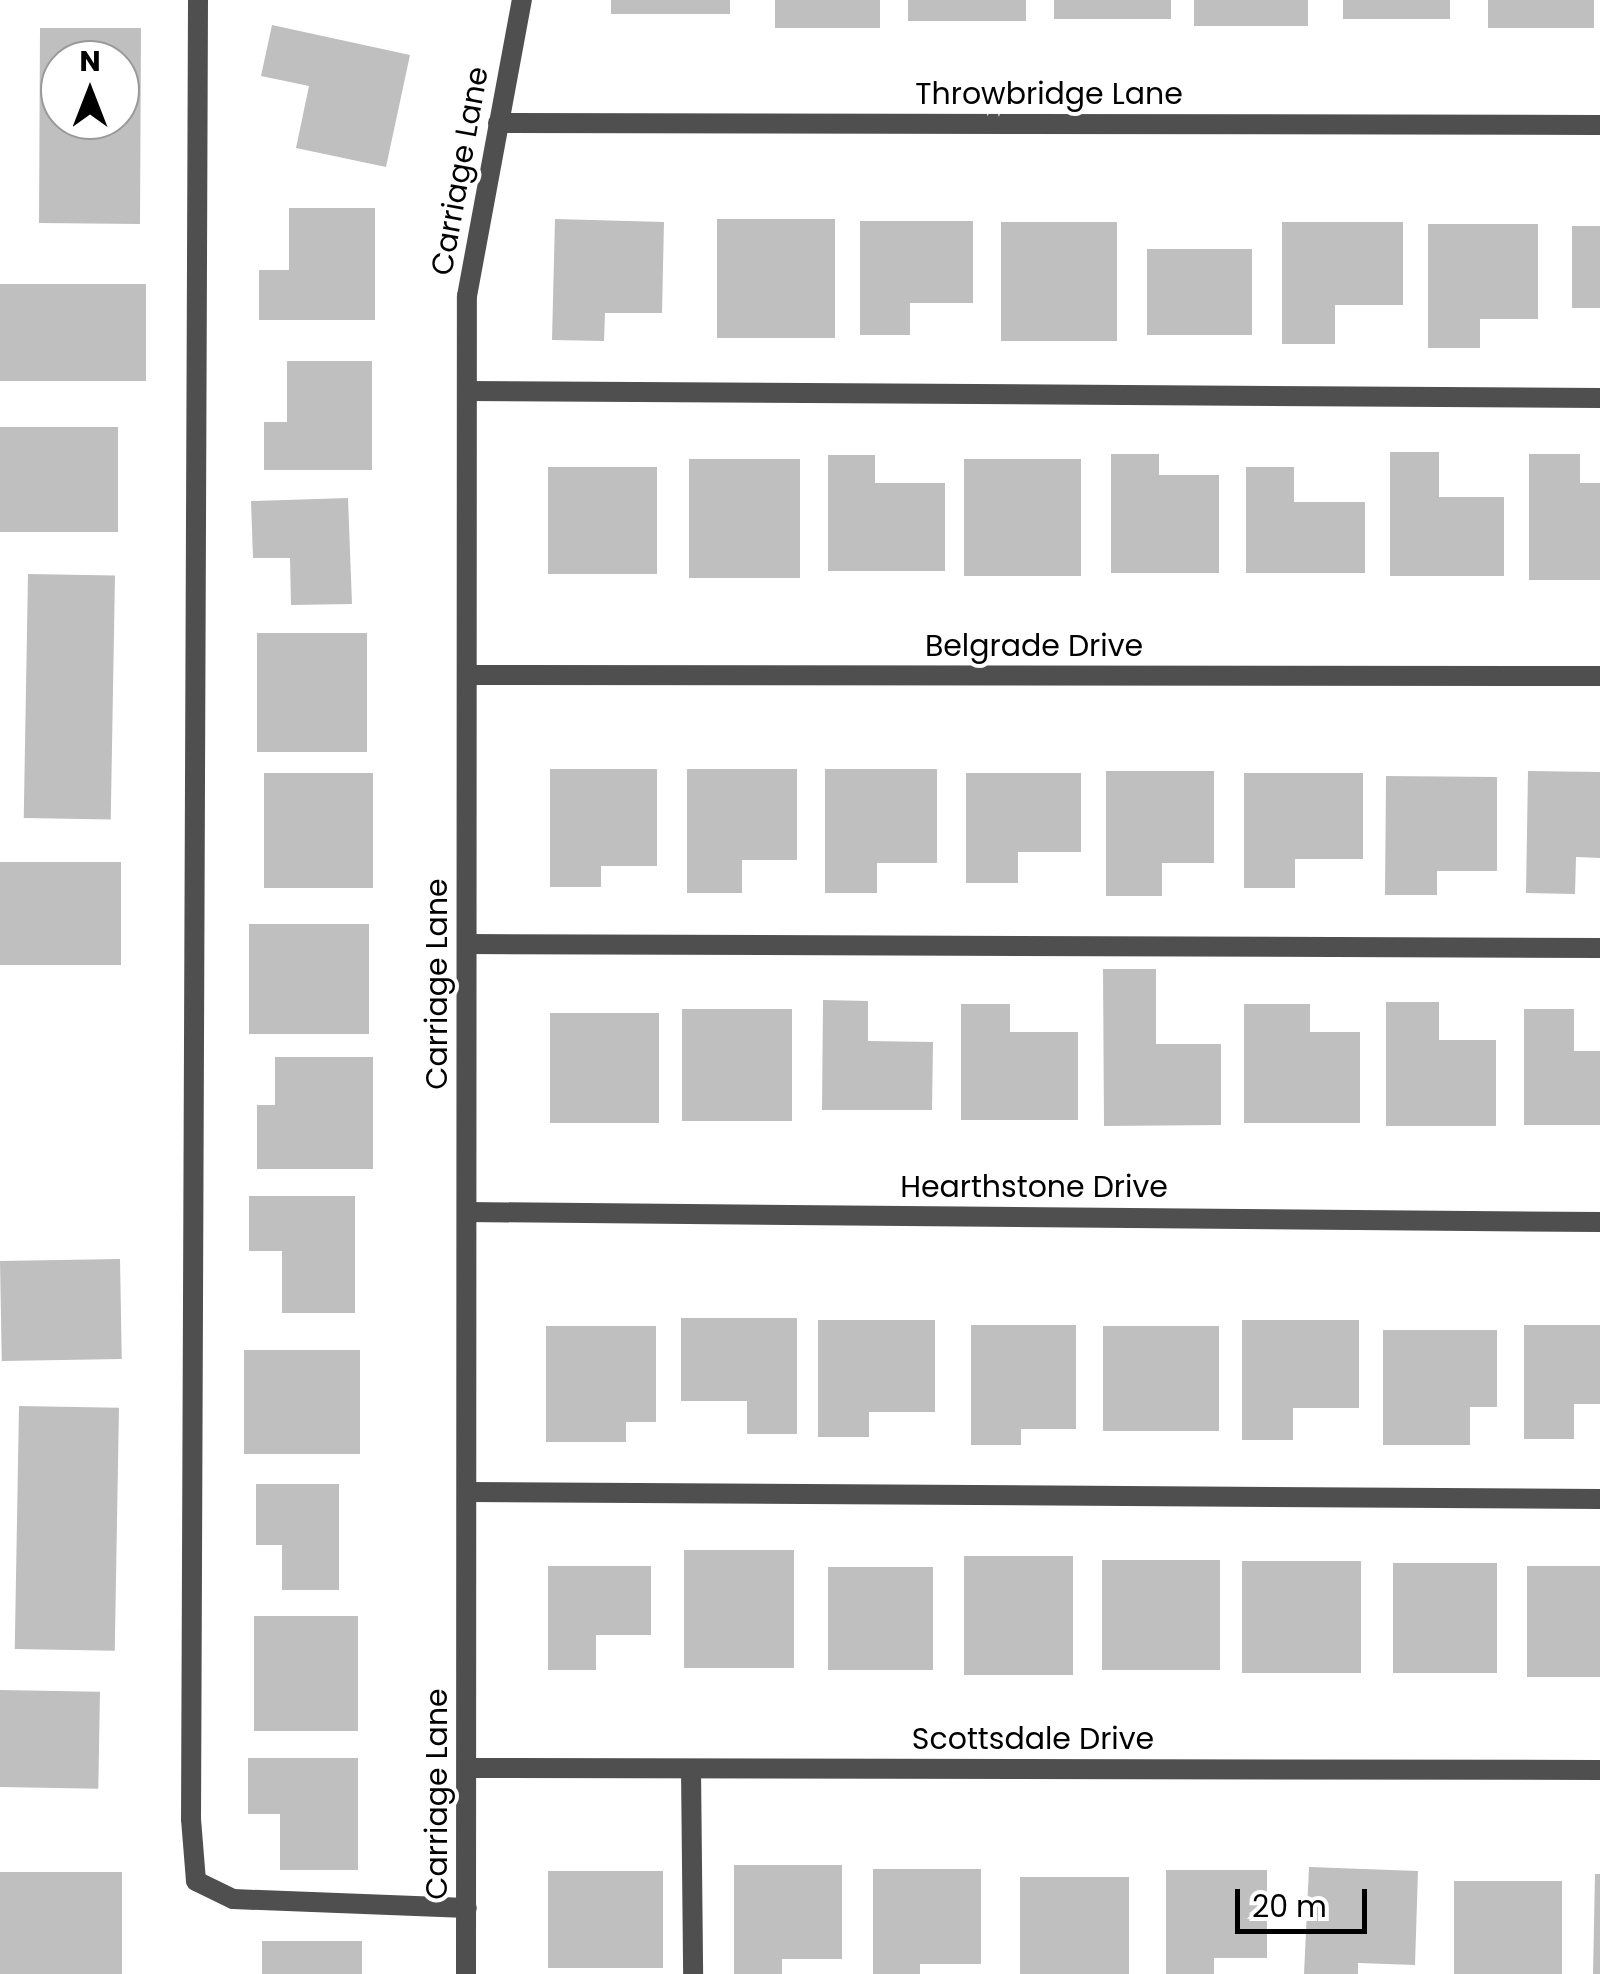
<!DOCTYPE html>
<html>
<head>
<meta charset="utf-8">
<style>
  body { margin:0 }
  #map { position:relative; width:1600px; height:1974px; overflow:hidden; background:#fff; font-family:Poppins,sans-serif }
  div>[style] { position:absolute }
  .building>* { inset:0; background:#bfbfbf; transform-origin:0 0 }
  .lane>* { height:20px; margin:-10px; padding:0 10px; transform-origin:10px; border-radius:10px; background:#4f4f4f }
  .street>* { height:20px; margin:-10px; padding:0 10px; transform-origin:10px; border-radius:10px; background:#4f4f4f }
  span { translate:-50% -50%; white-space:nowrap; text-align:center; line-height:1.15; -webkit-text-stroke:8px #fff; paint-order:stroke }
  .street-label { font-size:30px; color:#000 }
  .north { position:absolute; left:40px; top:40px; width:100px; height:100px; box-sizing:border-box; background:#fff; border:2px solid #999; border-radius:50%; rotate:0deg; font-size:28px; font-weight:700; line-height:40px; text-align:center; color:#000 }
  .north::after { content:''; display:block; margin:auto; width:35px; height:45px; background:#000; clip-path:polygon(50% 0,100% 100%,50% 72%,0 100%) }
  .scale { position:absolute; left:1235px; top:1889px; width:132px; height:45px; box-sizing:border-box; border:5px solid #000; border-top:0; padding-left:12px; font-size:30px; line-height:35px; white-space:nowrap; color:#000; -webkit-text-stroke:8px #fff; paint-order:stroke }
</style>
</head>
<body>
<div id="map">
  <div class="building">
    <div style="left:611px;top:0;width:119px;height:14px"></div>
    <div style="left:775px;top:0;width:105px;height:28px"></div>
    <div style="left:908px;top:0;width:118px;height:21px"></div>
    <div style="left:1054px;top:0;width:117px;height:19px"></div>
    <div style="left:1194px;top:0;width:114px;height:26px"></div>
    <div style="left:1343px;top:0;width:107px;height:19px"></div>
    <div style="left:1488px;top:0;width:106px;height:28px"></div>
    <div style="clip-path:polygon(272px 25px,410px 55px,386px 167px,296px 148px,309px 86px,261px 76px)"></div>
    <div style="clip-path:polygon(evenodd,40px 28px,141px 28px,140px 224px,39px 223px,40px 28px,60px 60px,120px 60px,120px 120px,60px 120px,60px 60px)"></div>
    <div style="clip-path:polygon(289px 208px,375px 208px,375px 320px,259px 320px,259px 270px,289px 270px)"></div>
    <div style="clip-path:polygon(555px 219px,664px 222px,662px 313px,605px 313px,604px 341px,552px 340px)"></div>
    <div style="left:717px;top:219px;width:118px;height:119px"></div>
    <div style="clip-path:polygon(860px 221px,973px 221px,973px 303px,910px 303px,910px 335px,860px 335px)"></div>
    <div style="left:1001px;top:222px;width:116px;height:119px"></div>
    <div style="clip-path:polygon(1282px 222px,1403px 222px,1403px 305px,1335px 305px,1335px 344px,1282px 344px)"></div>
    <div style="clip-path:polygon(1428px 224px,1538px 224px,1538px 319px,1480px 319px,1480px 348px,1428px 348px)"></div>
    <div style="left:1572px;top:226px;width:28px;height:82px"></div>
    <div style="left:1147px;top:249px;width:105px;height:86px"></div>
    <div style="left:0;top:284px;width:146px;height:97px"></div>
    <div style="clip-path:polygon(287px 361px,372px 361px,372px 470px,264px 470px,264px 422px,287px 422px)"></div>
    <div style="left:0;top:427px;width:118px;height:105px"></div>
    <div style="clip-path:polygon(1390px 452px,1439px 452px,1439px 497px,1504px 497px,1504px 576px,1390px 576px)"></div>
    <div style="clip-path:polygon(1111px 454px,1159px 454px,1159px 475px,1219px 475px,1219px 573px,1111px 573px)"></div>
    <div style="clip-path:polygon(1529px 454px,1580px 454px,1580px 483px,1600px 483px,1600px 580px,1529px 580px)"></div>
    <div style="clip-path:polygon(828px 455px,875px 455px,875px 483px,945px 483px,945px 571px,828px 571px)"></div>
    <div style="left:689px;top:459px;width:111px;height:119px"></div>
    <div style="left:964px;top:459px;width:117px;height:117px"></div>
    <div style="left:548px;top:467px;width:109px;height:107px"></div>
    <div style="clip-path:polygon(1246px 467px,1294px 467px,1294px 502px,1365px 502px,1365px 573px,1246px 573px)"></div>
    <div style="clip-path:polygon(348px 498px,352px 604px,291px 605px,290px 558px,253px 558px,251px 501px)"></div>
    <div style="left:28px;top:574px;width:87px;height:244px;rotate:1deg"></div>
    <div style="left:257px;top:633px;width:110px;height:119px"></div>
    <div style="clip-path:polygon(550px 769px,657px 769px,657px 866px,601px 866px,601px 887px,550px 887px)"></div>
    <div style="clip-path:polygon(687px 769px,797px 769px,797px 860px,742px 860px,742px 893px,687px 893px)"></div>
    <div style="clip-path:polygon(825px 769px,937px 769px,937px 863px,877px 863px,877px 893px,825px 893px)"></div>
    <div style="clip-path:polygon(1106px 771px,1214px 771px,1214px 863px,1162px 863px,1162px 896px,1106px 896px)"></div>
    <div style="clip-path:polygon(1528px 771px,1600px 772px,1600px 858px,1576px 857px,1575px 894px,1526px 893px)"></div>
    <div style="left:264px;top:773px;width:109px;height:115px"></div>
    <div style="clip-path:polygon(966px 773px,1081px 773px,1081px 852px,1018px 852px,1018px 883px,966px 883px)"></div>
    <div style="clip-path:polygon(1244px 773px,1363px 773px,1363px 859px,1295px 859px,1295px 888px,1244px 888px)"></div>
    <div style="clip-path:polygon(1386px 776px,1497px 777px,1497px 871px,1437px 871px,1437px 895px,1385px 895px)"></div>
    <div style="left:0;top:862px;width:121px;height:103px"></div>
    <div style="left:249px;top:924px;width:120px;height:110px"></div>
    <div style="clip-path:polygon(1103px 969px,1156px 969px,1156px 1044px,1221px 1044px,1221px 1125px,1104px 1126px)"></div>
    <div style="clip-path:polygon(823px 1000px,868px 1001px,868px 1041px,933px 1042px,932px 1110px,822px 1110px)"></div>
    <div style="clip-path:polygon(1386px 1002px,1439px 1002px,1439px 1040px,1496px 1040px,1496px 1126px,1386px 1126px)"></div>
    <div style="clip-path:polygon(961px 1004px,1010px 1004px,1010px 1032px,1078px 1032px,1078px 1120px,961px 1120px)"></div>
    <div style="clip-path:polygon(1244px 1004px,1310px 1004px,1310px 1032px,1360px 1032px,1360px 1123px,1244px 1123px)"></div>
    <div style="left:682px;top:1009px;width:110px;height:112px"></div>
    <div style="clip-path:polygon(1524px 1009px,1574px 1009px,1574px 1051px,1600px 1051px,1600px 1125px,1524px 1125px)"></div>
    <div style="left:550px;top:1013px;width:109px;height:110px"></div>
    <div style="clip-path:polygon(275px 1057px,373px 1057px,373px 1169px,257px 1169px,257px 1105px,275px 1105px)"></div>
    <div style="clip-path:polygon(249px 1196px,355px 1196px,355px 1313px,282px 1313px,282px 1251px,249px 1251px)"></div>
    <div style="left:120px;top:1259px;width:100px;height:120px;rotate:89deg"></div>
    <div style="clip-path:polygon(681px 1318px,797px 1318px,797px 1434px,747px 1434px,747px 1401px,681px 1401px)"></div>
    <div style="clip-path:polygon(818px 1320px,935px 1320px,935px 1412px,869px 1412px,869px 1437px,818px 1437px)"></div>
    <div style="clip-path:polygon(1242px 1320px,1359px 1320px,1359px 1408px,1293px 1408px,1293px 1440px,1242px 1440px)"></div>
    <div style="clip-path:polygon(971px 1325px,1076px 1325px,1076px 1429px,1021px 1429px,1021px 1445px,971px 1445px)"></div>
    <div style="clip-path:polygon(1524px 1325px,1600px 1325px,1600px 1404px,1574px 1404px,1574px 1439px,1524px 1439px)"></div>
    <div style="clip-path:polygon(546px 1326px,656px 1326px,656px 1422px,626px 1422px,626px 1442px,546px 1442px)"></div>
    <div style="left:1103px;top:1326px;width:116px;height:105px"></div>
    <div style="clip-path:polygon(1383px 1330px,1497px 1330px,1497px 1407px,1470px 1407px,1470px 1445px,1383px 1445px)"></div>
    <div style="left:244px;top:1350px;width:116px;height:104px"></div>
    <div style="left:19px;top:1406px;width:100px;height:243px;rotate:1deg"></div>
    <div style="clip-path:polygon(256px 1484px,339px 1484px,339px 1590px,282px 1590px,282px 1545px,256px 1545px)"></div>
    <div style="left:684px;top:1550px;width:110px;height:118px"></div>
    <div style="left:964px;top:1556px;width:109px;height:119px"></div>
    <div style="left:1102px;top:1560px;width:118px;height:110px"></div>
    <div style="left:1242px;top:1561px;width:119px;height:112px"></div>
    <div style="left:1393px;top:1563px;width:104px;height:110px"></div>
    <div style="clip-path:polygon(548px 1566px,651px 1566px,651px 1635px,596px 1635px,596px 1670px,548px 1670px)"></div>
    <div style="left:1527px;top:1566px;width:73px;height:111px"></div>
    <div style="left:828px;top:1567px;width:105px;height:103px"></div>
    <div style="left:254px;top:1616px;width:104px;height:115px"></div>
    <div style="left:0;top:1690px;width:100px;height:97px;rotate:1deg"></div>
    <div style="clip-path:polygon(248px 1758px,358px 1758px,358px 1870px,280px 1870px,280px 1814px,248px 1814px)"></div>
    <div style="clip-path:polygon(734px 1865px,842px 1865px,842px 1959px,782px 1959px,782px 1974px,734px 1974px)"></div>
    <div style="clip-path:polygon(1309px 1867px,1418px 1871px,1415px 1965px,1358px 1963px,1358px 1974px,1304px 1974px)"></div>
    <div style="clip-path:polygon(873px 1869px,981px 1869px,981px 1964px,920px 1964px,920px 1974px,873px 1974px)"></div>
    <div style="clip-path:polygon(1166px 1870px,1267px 1870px,1267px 1958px,1214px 1958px,1214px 1974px,1166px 1974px)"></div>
    <div style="left:548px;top:1871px;width:115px;height:97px"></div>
    <div style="left:0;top:1872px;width:122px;height:102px"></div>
    <div style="clip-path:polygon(1595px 1874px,1600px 1874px,1600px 1974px,1593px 1974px)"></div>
    <div style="left:1020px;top:1877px;width:109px;height:97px"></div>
    <div style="left:1454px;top:1881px;width:108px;height:93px"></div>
    <div style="left:262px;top:1941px;width:100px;height:33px"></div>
  </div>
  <div class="lane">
    <div style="left:198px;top:0;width:1819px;rotate:90.22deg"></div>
    <div style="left:191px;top:1819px;width:62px;rotate:85.4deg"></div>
    <div style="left:196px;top:1881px;width:41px;rotate:25.9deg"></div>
    <div style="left:233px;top:1899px;width:234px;rotate:2.2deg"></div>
    <div style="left:467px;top:391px;width:1133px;rotate:0.35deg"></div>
    <div style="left:467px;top:944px;width:1133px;rotate:0.2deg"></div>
    <div style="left:467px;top:1492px;width:1133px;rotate:0.35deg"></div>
    <div style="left:691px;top:1769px;width:205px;rotate:89.4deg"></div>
  </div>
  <div class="street">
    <div style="left:498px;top:123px;width:1102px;rotate:0.1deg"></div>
    <div style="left:467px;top:675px;width:1133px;rotate:0.05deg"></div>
    <div style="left:467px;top:1212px;width:1133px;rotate:0.51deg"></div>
    <div style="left:467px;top:1768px;width:1133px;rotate:0.1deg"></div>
    <div style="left:466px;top:1974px;width:1678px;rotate:-89.97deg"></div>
    <div style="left:467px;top:296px;width:301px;rotate:-79.5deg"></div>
  </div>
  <div class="street-label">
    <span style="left:1049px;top:94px">Throwbridge Lane</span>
    <span style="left:460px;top:171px;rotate:-80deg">Carriage Lane</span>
    <span style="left:1034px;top:646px">Belgrade Drive</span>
    <span style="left:437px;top:984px;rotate:-90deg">Carriage Lane</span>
    <span style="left:1034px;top:1187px">Hearthstone Drive</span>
    <span style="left:1033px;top:1739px">Scottsdale Drive</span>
    <span style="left:437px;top:1794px;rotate:-90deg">Carriage Lane</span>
  </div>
  <div class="north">N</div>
  <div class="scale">20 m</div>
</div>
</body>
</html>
